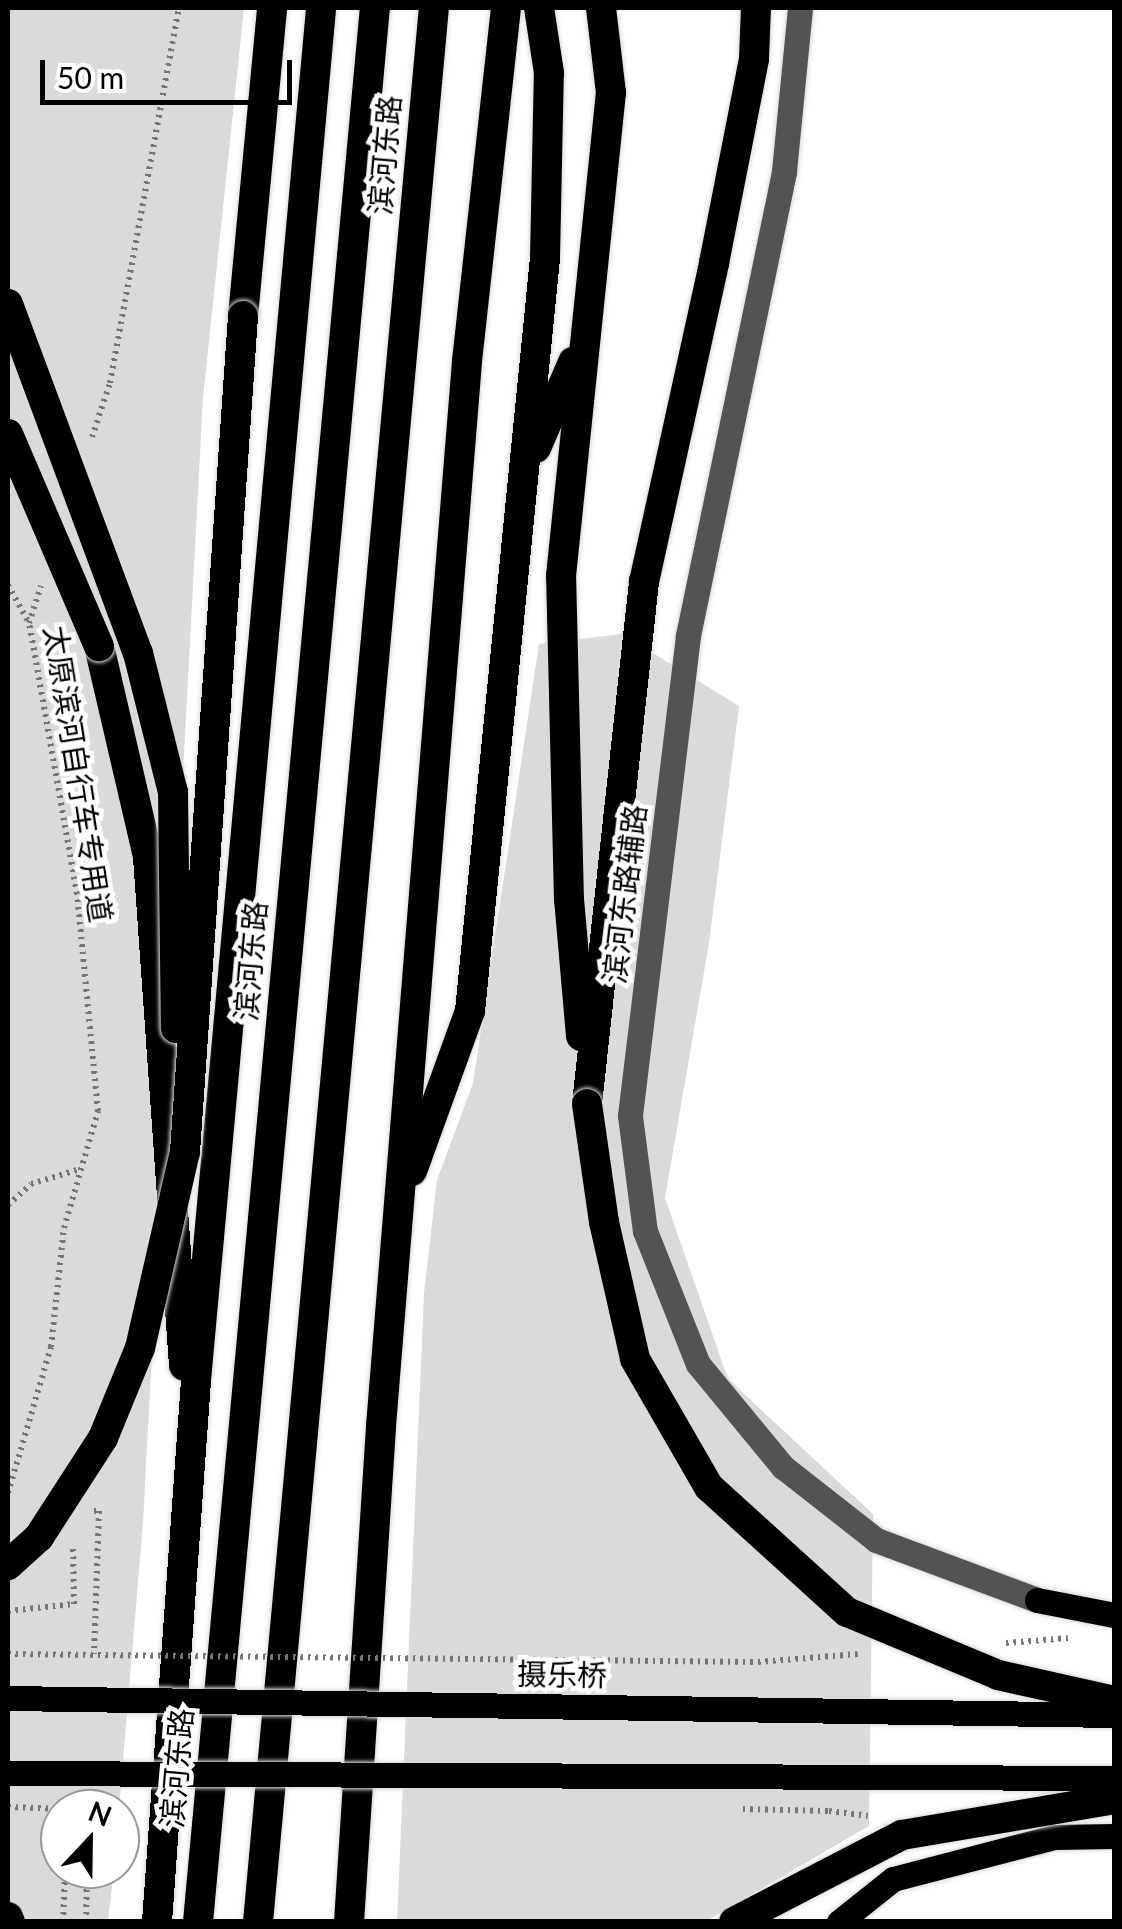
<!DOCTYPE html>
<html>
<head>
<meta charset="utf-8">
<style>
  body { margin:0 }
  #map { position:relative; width:1122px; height:1929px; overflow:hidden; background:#fff; font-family:Lato,"Noto Sans SC",sans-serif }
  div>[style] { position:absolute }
  .green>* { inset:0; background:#dadada }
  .path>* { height:6px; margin-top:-3px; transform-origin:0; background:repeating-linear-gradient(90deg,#757575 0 2.5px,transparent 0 7.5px) }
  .roads { filter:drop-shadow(0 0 2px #dbdbdb) drop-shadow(0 0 2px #dbdbdb) }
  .minor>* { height:25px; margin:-12.5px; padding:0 12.5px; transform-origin:12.5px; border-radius:12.5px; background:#535353 }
  .major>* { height:25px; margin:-12.5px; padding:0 12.5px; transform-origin:12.5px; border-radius:12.5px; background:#000 }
  .highway>* { height:30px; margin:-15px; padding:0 15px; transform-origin:15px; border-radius:15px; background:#000 }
  .path-bridge>* { height:6px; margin-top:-3px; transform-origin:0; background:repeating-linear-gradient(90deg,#757575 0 2.5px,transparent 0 7.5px) }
  .bridges { filter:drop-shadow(0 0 2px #dbdbdb) drop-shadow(0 0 2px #dbdbdb) }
  .major-bridge>* { height:25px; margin:-12.5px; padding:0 12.5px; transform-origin:12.5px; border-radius:12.5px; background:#000 }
  .highway-bridge>* { height:30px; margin:-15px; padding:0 15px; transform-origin:15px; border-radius:15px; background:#000 }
  span { translate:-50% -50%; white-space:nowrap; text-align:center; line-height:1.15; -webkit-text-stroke:9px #fff; paint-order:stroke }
  .street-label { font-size:30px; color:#000 }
  .frame { position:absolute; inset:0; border:10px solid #000; pointer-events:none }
  .north { position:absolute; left:40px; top:1789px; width:100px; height:100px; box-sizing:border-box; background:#fff; border:2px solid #999; border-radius:50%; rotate:22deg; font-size:28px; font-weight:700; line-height:40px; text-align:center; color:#000 }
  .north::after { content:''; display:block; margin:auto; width:35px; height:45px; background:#000; clip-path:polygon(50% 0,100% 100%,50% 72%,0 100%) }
  .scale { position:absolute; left:40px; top:60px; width:252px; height:45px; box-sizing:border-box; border:5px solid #000; border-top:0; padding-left:12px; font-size:30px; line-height:35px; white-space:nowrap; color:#000; -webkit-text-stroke:8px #fff; paint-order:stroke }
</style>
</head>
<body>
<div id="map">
  <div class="green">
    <div style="clip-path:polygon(8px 8px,244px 8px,203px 398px,143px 1523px,119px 1809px,60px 1809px,60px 1869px,114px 1869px,108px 1921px,8px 1922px)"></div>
    <div style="clip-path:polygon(622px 634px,739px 706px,709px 943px,665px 1198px,728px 1379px,873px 1514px,869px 1826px,706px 1921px,397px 1922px,424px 1293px,437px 1180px,473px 1083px,539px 644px)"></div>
  </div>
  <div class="path">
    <div style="left:92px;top:437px;width:57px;rotate:-71.6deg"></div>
    <div style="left:110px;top:383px;width:381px;rotate:-79.6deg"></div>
    <div style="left:8px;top:585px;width:43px;rotate:61.1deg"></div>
    <div style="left:8px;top:1205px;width:31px;rotate:-42deg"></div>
    <div style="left:31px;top:1184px;width:51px;rotate:-17deg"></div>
    <div style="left:8px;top:1493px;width:152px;rotate:-73.6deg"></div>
    <div style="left:51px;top:1347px;width:120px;rotate:-83.8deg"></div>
    <div style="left:64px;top:1228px;width:122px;rotate:-73.8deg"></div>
    <div style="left:98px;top:1111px;width:218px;rotate:-95.5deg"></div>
    <div style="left:77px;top:894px;width:275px;rotate:-100deg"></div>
    <div style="left:29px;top:623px;width:39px;rotate:-72deg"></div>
    <div style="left:94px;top:1511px;width:5px"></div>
    <div style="left:99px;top:1511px;width:143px;rotate:92deg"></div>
    <div style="left:8px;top:1611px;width:66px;rotate:-6.1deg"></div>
    <div style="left:74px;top:1604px;width:60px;rotate:-91deg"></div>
    <div style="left:1006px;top:1643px;width:62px;rotate:-4.6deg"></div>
    <div style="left:8px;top:1807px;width:59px;rotate:1.9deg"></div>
    <div style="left:829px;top:1811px;width:39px;rotate:7deg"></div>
    <div style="left:63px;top:1922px;width:53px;rotate:-87.8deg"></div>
    <div style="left:86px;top:1922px;width:53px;rotate:-88.9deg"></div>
  </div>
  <div class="roads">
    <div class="minor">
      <div style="left:800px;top:8px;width:165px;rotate:95.6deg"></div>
      <div style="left:784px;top:172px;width:474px;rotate:101.7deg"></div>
      <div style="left:688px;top:636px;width:483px;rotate:96.9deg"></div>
      <div style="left:630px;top:1116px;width:116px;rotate:82.6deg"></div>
      <div style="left:645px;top:1231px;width:143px;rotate:68.3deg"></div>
      <div style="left:698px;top:1364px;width:134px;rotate:50.5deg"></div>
      <div style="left:783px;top:1467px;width:118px;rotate:38.1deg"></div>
      <div style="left:876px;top:1540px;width:172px;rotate:20.4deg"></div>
    </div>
    <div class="major">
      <div style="left:1037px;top:1600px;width:78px;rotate:11deg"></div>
      <div style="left:839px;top:1922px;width:69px;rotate:-38.5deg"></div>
      <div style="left:893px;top:1879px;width:166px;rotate:-14.6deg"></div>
      <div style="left:1054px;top:1837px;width:60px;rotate:-1deg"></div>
    </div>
    <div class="highway">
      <div style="left:243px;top:316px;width:309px;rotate:-84.6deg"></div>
      <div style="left:536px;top:448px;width:94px;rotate:-66.7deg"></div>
      <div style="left:99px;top:646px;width:217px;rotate:76.9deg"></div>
      <div style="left:148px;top:857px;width:510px;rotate:85.95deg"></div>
      <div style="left:581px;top:1036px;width:137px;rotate:-95deg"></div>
      <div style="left:569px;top:900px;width:324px;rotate:-91.4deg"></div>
      <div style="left:561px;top:576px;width:486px;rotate:-84.1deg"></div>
      <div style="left:611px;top:93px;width:86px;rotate:-96.7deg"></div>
      <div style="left:587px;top:1104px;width:525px;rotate:-83.77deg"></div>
      <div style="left:644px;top:582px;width:327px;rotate:-77.6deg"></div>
      <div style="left:714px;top:263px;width:208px;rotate:-78.9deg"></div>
      <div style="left:754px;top:59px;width:51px;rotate:-87.8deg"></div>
      <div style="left:412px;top:1171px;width:170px;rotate:-70.1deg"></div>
      <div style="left:470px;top:1011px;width:757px;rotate:-84.31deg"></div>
      <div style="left:545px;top:258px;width:185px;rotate:-88.8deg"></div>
      <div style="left:549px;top:73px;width:66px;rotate:-98.7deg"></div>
      <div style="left:8px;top:1917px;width:5px;rotate:68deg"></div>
      <div style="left:157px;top:1922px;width:543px;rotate:-85.88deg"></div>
      <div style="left:196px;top:1380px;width:1378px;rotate:-84.79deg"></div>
      <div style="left:198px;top:1922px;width:1922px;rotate:-84.72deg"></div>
      <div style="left:258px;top:1922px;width:1922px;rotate:-84.75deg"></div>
      <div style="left:349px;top:1922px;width:497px;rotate:-86.3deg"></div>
      <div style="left:381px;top:1426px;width:1068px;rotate:-85.38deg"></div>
      <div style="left:467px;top:361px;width:355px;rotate:-83.7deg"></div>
    </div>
  </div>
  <div class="path-bridge">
    <div style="left:8px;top:1654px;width:750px;rotate:0.61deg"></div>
    <div style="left:758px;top:1662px;width:100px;rotate:-4.6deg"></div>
    <div style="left:743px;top:1809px;width:86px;rotate:1.3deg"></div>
  </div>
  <div class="bridges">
    <div class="major-bridge">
      <div style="left:8px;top:1698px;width:1106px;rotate:0.88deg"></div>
      <div style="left:8px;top:1773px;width:1106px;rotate:0.26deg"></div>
    </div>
    <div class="highway-bridge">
      <div style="left:8px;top:304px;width:372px;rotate:69.6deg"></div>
      <div style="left:138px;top:653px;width:143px;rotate:75.9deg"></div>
      <div style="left:173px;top:792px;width:236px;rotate:89.3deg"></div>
      <div style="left:8px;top:434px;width:231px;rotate:66.8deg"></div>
      <div style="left:587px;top:1104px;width:119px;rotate:81.8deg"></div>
      <div style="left:604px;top:1222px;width:140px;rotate:77.2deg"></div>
      <div style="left:635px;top:1359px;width:148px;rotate:60deg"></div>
      <div style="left:709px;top:1487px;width:186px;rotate:42.2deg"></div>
      <div style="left:847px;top:1612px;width:164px;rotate:22.6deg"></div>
      <div style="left:998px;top:1675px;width:119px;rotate:12.6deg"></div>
      <div style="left:8px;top:1565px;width:42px;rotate:-42.1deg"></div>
      <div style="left:39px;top:1537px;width:118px;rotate:-57.1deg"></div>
      <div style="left:103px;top:1438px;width:97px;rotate:-67.7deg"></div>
      <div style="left:140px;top:1348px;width:201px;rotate:-77.1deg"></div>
      <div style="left:185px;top:1152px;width:838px;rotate:-86.03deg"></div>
      <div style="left:734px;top:1922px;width:189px;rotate:-27.4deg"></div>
      <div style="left:902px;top:1835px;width:215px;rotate:-9.6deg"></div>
    </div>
  </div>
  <div class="street-label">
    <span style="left:384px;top:155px;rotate:-85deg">滨河东路</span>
    <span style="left:79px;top:774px;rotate:81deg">太原滨河自行车专用道</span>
    <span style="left:624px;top:894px;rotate:-83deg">滨河东路辅路</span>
    <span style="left:250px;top:961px;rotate:-85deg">滨河东路</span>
    <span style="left:562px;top:1674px;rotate:1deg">摄乐桥</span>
    <span style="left:176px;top:1768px;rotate:-85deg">滨河东路</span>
  </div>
  <div class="frame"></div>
  <div class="north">N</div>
  <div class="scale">50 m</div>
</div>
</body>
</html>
